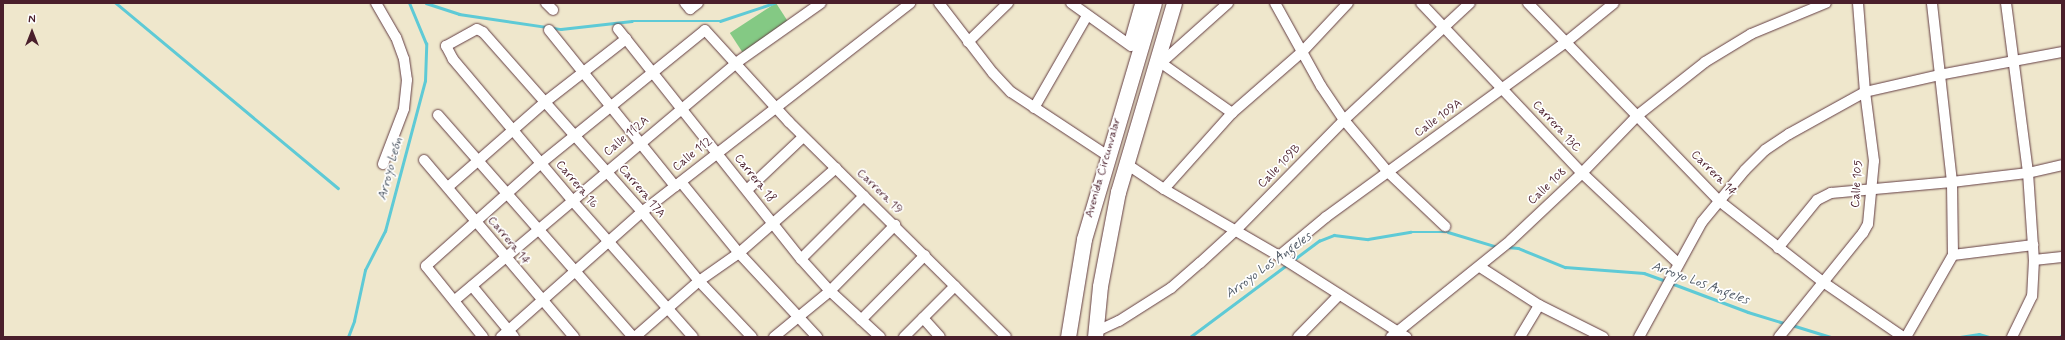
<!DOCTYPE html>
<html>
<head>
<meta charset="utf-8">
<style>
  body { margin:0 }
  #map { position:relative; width:2065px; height:340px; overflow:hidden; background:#efe7cc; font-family:Mynerve,sans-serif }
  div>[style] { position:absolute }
  .green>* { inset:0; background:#84c984; transform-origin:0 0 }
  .stream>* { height:2.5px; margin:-1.25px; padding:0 1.25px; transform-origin:1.25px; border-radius:1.25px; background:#5ecad6 }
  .roads { filter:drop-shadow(0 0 1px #633d43) drop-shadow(0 0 1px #633d43) }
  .minor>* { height:10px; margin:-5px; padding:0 5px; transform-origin:5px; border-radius:5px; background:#fff }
  .highway>* { height:15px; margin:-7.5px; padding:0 7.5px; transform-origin:7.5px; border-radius:7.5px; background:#fff }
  span { translate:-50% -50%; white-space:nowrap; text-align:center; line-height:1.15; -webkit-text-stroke:3.5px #fff; paint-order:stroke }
  .street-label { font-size:12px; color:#4a1f2b }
  .water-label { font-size:13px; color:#515b67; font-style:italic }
  .frame { position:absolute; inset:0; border:4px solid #4a1f2b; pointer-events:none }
  .north { position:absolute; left:12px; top:12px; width:40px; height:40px; -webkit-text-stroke:3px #fff; paint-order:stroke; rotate:0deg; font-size:11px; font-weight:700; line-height:16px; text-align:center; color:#4a1f2b }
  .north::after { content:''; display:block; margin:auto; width:14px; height:18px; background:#4a1f2b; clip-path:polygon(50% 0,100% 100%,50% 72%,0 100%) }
</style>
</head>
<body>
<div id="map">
  <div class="green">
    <div style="left:776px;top:3px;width:24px;height:55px;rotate:57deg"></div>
  </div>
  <div class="stream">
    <div style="left:116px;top:3px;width:289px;rotate:39.8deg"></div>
    <div style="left:426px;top:3px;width:35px;rotate:18deg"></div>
    <div style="left:459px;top:14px;width:103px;rotate:8.4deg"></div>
    <div style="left:561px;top:29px;width:71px;rotate:-6.4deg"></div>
    <div style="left:632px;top:21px;width:88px"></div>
    <div style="left:720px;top:21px;width:57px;rotate:-18.4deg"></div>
    <div style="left:1507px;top:247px;width:11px;rotate:5deg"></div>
    <div style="left:1518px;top:248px;width:51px;rotate:22deg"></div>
    <div style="left:1565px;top:267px;width:79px;rotate:4.3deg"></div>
    <div style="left:1644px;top:273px;width:23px;rotate:20deg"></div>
    <div style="left:1292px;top:261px;width:34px;rotate:-37deg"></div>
    <div style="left:1319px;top:241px;width:16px;rotate:-22deg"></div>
    <div style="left:1334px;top:235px;width:34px;rotate:7deg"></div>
    <div style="left:1368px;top:239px;width:43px;rotate:-9.5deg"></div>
    <div style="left:1410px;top:232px;width:38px"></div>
    <div style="left:1448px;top:232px;width:52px;rotate:16.7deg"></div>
    <div style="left:1671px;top:283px;width:82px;rotate:20.6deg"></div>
    <div style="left:1748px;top:312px;width:41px;rotate:17.1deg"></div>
    <div style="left:1792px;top:325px;width:41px;rotate:17.1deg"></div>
    <div style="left:348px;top:337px;width:17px;rotate:-69deg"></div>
    <div style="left:354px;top:321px;width:52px;rotate:-77.8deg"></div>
    <div style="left:365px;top:270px;width:44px;rotate:-62.9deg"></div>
    <div style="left:385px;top:231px;width:155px;rotate:-75.1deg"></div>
    <div style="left:425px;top:81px;width:37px;rotate:-88deg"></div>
    <div style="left:426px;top:44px;width:44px;rotate:-112.5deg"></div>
    <div style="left:1190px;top:337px;width:122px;rotate:-36.7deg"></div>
    <div style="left:1960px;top:337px;width:19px;rotate:-9deg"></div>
    <div style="left:1979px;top:334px;width:10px;rotate:17deg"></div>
    <div style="left:2060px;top:337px;width:3px;rotate:-45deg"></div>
  </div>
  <div class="roads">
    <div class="minor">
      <div style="left:376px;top:3px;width:39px;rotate:60deg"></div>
      <div style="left:396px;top:37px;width:23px;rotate:70deg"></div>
      <div style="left:404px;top:59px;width:21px;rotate:82deg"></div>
      <div style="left:407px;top:80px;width:29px;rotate:96deg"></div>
      <div style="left:404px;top:109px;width:59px;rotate:110.9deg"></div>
      <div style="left:546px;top:3px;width:10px;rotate:45deg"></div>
      <div style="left:685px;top:3px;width:8px;rotate:50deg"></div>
      <div style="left:690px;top:9px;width:10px;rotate:-37deg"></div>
      <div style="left:939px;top:3px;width:88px;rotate:52.4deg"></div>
      <div style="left:993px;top:73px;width:26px;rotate:47deg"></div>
      <div style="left:1011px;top:92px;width:116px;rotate:33.4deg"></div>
      <div style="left:1071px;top:3px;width:74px;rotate:35.6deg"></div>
      <div style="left:1275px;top:3px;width:95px;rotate:61deg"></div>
      <div style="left:1321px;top:86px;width:41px;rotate:55.9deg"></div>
      <div style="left:1344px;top:120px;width:68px;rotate:49.8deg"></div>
      <div style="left:1388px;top:172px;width:79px;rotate:43.5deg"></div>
      <div style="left:1421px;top:3px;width:234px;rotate:46.6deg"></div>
      <div style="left:1582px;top:173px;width:132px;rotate:43.2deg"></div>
      <div style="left:1528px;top:3px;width:274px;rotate:46deg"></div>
      <div style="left:1718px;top:200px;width:133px;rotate:38deg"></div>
      <div style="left:1823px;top:282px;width:97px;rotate:34.5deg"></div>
      <div style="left:2006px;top:3px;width:171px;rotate:82.6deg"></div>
      <div style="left:2028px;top:173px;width:87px;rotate:86.1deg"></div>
      <div style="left:2034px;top:260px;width:36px;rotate:93deg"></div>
      <div style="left:2032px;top:296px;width:46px;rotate:116deg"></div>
      <div style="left:618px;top:29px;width:294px;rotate:51.5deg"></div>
      <div style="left:801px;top:259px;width:43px;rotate:47.8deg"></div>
      <div style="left:830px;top:291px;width:68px;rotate:42.6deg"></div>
      <div style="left:549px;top:30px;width:201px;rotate:51.1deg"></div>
      <div style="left:968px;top:42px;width:56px;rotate:-44.3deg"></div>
      <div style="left:1157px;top:60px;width:92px;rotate:35.2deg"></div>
      <div style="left:1161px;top:63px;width:90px;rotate:-41.8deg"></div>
      <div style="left:1034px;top:108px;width:106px;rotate:-60.1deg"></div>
      <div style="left:438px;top:115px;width:295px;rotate:48.7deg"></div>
      <div style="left:424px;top:160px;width:232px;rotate:49.7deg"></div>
      <div style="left:1125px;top:163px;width:47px;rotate:33.7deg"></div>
      <div style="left:1164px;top:189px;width:133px;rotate:30.2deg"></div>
      <div style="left:1279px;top:256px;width:151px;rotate:32.5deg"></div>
      <div style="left:681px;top:182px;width:92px;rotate:50.8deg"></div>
      <div style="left:739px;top:253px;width:115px;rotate:47.1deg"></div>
      <div style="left:448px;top:187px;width:129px;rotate:-41.2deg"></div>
      <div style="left:545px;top:102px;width:103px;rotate:-37.9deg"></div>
      <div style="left:1164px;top:189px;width:102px;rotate:-48.2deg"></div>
      <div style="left:1232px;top:113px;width:93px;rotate:-41.1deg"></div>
      <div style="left:1302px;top:52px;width:67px;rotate:-46.8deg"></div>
      <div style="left:747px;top:190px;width:77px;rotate:-43.4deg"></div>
      <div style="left:1778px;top:248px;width:62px;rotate:-50.9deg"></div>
      <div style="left:1817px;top:200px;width:16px;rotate:-27deg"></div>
      <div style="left:1831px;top:193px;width:121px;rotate:-5.2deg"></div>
      <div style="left:1952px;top:182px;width:77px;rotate:-6.8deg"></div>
      <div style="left:2028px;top:173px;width:35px;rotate:-13deg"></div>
      <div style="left:1953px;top:255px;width:81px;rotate:-7.1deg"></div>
      <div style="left:1279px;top:256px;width:61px;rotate:-39.7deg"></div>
      <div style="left:1326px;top:217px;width:296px;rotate:-36.1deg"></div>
      <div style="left:1565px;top:43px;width:63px;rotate:-39.2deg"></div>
      <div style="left:801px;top:259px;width:89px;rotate:-45deg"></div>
      <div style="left:2034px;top:260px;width:28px;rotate:-6deg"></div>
      <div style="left:1480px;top:267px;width:70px;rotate:32.8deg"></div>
      <div style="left:1539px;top:305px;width:72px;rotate:26.6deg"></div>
      <div style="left:472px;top:286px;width:66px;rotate:50.5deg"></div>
      <div style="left:455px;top:300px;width:368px;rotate:-40.1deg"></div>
      <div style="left:736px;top:63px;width:104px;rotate:-35.2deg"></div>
      <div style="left:923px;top:318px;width:25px;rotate:48deg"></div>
      <div style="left:861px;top:320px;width:91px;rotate:-45.4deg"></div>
      <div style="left:1095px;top:332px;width:26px;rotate:-25deg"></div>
      <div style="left:1119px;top:321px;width:62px;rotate:-32.4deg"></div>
      <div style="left:1171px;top:288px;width:38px;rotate:-41deg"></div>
      <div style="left:1200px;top:263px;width:49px;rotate:-42.5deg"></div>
      <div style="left:1236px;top:230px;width:154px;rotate:-45.5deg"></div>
      <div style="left:1344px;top:120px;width:172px;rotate:-42.9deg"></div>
      <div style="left:483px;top:337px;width:91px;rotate:-128.8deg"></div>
      <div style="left:426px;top:266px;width:154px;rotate:-41.8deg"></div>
      <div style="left:541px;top:163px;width:211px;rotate:-39deg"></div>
      <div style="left:705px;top:30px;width:125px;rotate:47.6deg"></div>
      <div style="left:789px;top:122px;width:305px;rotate:44.7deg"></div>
      <div style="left:501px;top:337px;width:188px;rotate:-41.6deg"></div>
      <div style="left:642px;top:212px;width:340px;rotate:-37.9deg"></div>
      <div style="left:635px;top:337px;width:85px;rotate:-41.2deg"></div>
      <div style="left:699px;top:281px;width:49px;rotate:-35deg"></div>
      <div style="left:739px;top:253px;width:129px;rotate:-41.2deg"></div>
      <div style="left:693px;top:337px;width:183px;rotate:-131.5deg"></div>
      <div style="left:572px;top:200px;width:185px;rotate:-130.2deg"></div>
      <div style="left:453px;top:59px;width:15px;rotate:-118deg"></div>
      <div style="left:446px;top:46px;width:35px;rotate:-29deg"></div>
      <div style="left:477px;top:29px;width:7px;rotate:27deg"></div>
      <div style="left:483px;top:32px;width:240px;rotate:48.5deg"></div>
      <div style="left:642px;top:212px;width:89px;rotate:50.4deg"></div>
      <div style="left:699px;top:281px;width:77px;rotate:46.6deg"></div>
      <div style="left:774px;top:337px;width:72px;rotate:-39.4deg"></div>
      <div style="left:830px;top:291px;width:93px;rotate:-45.4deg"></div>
      <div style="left:904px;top:337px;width:72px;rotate:-45deg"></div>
      <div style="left:1298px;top:337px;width:59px;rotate:-45.7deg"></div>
      <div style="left:1391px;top:337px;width:154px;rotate:-38.9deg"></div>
      <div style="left:1511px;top:240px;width:98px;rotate:-43.3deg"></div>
      <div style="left:1582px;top:173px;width:81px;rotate:-46deg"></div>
      <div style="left:1638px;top:115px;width:85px;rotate:-38.3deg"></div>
      <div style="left:1705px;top:62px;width:54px;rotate:-31.3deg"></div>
      <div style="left:1751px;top:34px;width:81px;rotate:-22.5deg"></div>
      <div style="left:1520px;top:337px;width:37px;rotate:-59deg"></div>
      <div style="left:1639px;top:337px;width:131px;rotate:-61.3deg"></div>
      <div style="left:1702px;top:222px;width:67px;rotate:-50.4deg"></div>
      <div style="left:1745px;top:170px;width:28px;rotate:-45deg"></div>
      <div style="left:1765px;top:150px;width:29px;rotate:-34deg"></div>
      <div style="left:1789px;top:134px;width:87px;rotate:-28.9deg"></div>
      <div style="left:1865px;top:92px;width:76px;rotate:-12.9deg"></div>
      <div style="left:1939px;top:75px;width:125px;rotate:-10.6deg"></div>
      <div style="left:1779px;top:337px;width:134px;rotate:-51.1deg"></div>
      <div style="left:1863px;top:233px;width:10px;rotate:-61deg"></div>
      <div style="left:1868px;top:224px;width:63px;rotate:-84.6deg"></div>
      <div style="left:1874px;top:161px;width:70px;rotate:-97.4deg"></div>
      <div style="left:1865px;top:92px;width:89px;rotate:-94.5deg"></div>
      <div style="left:1906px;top:337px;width:95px;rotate:-60.2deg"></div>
      <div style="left:1953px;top:255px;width:73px;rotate:-90.8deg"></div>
      <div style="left:1952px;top:182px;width:180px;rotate:-96.4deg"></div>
    </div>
    <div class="highway">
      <div style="left:1132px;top:39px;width:37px;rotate:-74deg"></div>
      <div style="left:1068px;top:337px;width:99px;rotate:-80.7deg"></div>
      <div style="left:1084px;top:239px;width:246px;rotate:-73.5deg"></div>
      <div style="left:1095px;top:337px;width:51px;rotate:-84.4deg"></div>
      <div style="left:1100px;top:286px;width:96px;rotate:-79.2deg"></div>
      <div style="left:1118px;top:192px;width:197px;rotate:-73.5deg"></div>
    </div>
  </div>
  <div class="street-label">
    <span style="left:1439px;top:119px;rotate:-36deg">Calle 109A</span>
    <span style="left:1556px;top:127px;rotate:47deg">Carrera 13C</span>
    <span style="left:627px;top:137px;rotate:-40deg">Calle 112A</span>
    <span style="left:693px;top:155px;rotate:-39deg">Calle 112</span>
    <span style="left:1280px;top:167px;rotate:-46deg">Calle 109B</span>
    <span style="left:1104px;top:168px;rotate:-74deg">Avenida Circunvalar</span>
    <span style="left:1713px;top:174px;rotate:45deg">Carrera 14</span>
    <span style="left:754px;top:179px;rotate:51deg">Carrera 18</span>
    <span style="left:1858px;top:184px;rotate:-86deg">Calle 105</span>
    <span style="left:576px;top:185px;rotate:50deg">Carrera 16</span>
    <span style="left:1548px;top:187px;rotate:-43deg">Calle 108</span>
    <span style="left:641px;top:192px;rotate:50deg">Carrera 17A</span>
    <span style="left:879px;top:192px;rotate:44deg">Carrera 19</span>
    <span style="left:508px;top:241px;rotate:50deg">Carrera 14</span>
  </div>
  <div class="water-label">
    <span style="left:391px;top:169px;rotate:-75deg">Arroyo León</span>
    <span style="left:1269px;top:266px;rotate:-36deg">Arroyo Los Angeles</span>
    <span style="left:1700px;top:284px;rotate:20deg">Arroyo Los Angeles</span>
  </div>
  <div class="frame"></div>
  <div class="north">N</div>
</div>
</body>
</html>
